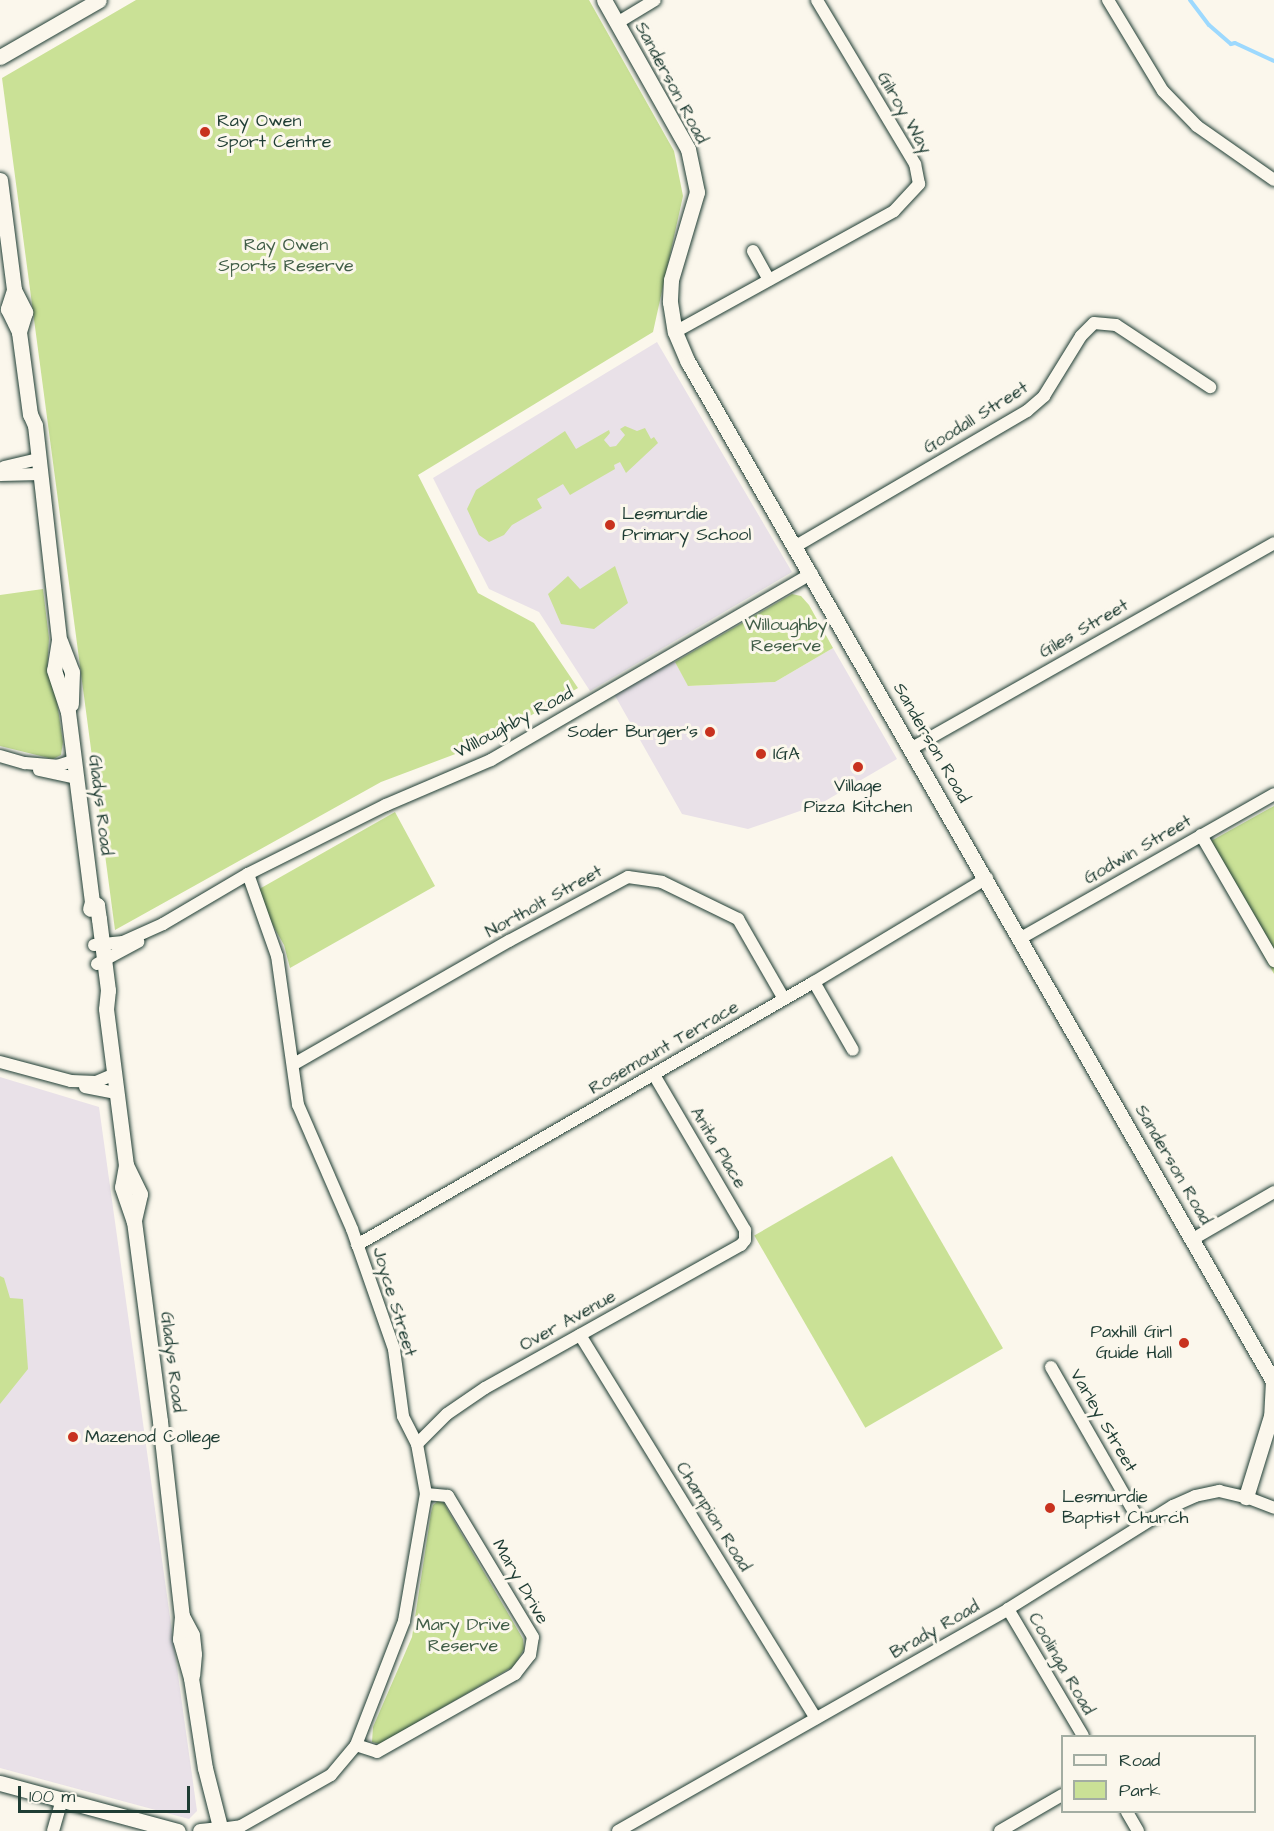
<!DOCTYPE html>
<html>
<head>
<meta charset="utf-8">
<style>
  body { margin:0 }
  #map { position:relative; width:1274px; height:1831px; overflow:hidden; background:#fbf7ec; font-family:"Architects Daughter",sans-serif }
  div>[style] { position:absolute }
  .built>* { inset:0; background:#e9e1e8 }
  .green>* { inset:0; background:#cae196; transform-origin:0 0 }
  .stream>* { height:4px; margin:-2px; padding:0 2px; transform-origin:2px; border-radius:2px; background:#9dd9fe }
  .roads { filter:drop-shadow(0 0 2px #1f3d34) drop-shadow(0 0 2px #1f3d34) }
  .minor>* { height:12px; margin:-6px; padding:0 6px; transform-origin:6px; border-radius:6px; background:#fbf7ec }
  .tertiary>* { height:15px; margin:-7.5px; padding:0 7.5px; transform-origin:7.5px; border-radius:7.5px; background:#fbf7ec }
  .dots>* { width:16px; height:16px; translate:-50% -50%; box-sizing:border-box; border:3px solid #fbf7ec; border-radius:50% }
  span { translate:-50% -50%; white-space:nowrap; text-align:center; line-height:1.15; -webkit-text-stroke:6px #fbf7ec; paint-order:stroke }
  .street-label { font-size:18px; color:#1f3d34 }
  .poi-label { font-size:18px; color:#1f3d34 }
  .left { translate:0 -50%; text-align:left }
  .right { translate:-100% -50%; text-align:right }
  .park-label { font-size:18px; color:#415e48 }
  .legend { position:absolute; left:1061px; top:1735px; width:195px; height:78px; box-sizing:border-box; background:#fbf7ec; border:2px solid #a3ada2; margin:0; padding:8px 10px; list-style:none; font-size:18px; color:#1f3d34 }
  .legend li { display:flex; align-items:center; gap:12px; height:30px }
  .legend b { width:30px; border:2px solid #a3ada2 }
  .scale { position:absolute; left:18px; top:1786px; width:172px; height:27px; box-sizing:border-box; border:3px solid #1f3d34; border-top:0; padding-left:8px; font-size:18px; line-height:21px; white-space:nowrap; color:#1f3d34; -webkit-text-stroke:4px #fbf7ec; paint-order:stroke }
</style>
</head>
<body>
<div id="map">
  <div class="built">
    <div style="clip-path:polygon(657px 342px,792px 572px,590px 691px,539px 612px,489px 589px,433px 478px)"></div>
    <div style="clip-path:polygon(833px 648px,897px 759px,820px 804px,748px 829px,682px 814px,614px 694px,671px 662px,675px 662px,689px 686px,775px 682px)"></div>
    <div style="clip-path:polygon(0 1077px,99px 1107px,197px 1811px,189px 1819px,0 1768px)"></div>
  </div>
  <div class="green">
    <div style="clip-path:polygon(136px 0,589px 0,674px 151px,683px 196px,653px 332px,418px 475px,478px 593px,534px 623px,578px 688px,482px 744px,381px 782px,115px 930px,2px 78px)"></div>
    <div style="clip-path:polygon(625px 426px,637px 431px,645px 428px,651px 439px,654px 437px,658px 443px,626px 473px,620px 462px,614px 465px,615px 469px,570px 495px,563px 484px,537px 499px,542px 508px,512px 525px,504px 535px,489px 542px,479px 535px,467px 509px,476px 490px,565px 431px,576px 449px,609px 430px,610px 433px,604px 440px,610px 447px,616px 446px,625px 435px,620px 429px)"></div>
    <div style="clip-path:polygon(615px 566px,628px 603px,594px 629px,561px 624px,548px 594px,568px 576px,580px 589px)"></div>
    <div style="clip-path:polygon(43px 589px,49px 638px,47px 672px,55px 689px,63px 742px,61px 755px,53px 759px,0 746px,0 595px)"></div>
    <div style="clip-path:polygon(792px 594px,801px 596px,809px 605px,833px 648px,775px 682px,688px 686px,675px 662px)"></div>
    <div style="clip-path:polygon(1274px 806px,1274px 974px,1202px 846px)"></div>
    <div style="clip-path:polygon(395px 812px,435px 886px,290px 968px,284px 945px,254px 892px)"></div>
    <div style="left:892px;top:1156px;width:222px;height:159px;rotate:60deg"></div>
    <div style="clip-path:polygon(0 1276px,4px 1278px,10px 1298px,23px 1299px,28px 1369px,0 1404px)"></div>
    <div style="clip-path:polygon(438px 1501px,444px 1503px,450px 1514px,523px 1639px,524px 1649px,514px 1666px,380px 1744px,372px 1742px,373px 1727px,412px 1637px,431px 1513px,433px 1505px)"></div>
  </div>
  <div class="stream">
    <div style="left:1190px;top:0;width:31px;rotate:53deg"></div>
    <div style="left:1209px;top:25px;width:29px;rotate:41deg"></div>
    <div style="left:1231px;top:44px;width:4px;rotate:-14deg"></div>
    <div style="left:1235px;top:43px;width:43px;rotate:24.8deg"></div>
  </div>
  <div class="roads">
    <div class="minor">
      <div style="left:1108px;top:0;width:106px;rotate:58.9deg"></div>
      <div style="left:1163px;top:91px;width:49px;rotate:45.8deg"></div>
      <div style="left:1197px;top:126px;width:94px;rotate:35deg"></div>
      <div style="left:617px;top:23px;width:44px;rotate:-31.2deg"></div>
      <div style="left:753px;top:251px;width:33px;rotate:61deg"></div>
      <div style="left:675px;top:332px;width:250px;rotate:-28.9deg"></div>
      <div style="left:894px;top:211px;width:37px;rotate:-47deg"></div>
      <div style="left:919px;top:184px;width:20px;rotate:-101deg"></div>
      <div style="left:915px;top:164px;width:191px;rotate:-120.9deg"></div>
      <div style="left:4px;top:467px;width:37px;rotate:-13deg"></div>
      <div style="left:0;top:475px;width:41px;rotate:-1.4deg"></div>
      <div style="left:796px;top:546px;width:268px;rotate:-30.3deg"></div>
      <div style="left:1027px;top:411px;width:23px;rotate:-41deg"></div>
      <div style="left:1044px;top:396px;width:70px;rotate:-58.3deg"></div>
      <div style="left:1081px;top:336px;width:18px;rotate:-45deg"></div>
      <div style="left:1094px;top:323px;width:22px;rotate:5deg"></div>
      <div style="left:1116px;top:325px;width:113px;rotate:33.4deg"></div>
      <div style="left:912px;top:748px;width:416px;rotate:-29.5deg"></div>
      <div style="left:0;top:756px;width:26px;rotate:16deg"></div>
      <div style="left:25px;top:763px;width:32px;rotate:5deg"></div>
      <div style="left:57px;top:766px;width:19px;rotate:-18deg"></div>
      <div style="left:39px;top:770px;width:39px;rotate:12deg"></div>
      <div style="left:1201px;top:835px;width:146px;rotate:59.9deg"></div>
      <div style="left:1021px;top:938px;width:291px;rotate:-29.6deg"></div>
      <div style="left:94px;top:945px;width:29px;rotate:-6deg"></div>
      <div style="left:123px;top:942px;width:44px;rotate:-24.2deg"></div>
      <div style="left:163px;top:924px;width:99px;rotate:-30.5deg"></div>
      <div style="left:248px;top:874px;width:154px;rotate:-26.6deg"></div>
      <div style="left:386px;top:805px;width:114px;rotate:-23.2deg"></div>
      <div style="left:491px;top:760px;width:371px;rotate:-30.2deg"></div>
      <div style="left:97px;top:964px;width:47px;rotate:-28.2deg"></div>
      <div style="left:814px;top:982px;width:78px;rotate:60.2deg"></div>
      <div style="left:0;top:1062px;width:73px;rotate:15deg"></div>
      <div style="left:71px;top:1081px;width:25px;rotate:2deg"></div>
      <div style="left:96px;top:1082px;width:21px;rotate:-23deg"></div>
      <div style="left:294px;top:1064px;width:248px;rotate:-29.8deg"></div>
      <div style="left:509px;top:941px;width:135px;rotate:-28.3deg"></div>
      <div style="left:628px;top:877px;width:34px;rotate:8deg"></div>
      <div style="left:662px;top:882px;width:85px;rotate:26deg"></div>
      <div style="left:738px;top:919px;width:92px;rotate:60.1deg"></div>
      <div style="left:85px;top:1087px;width:33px;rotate:11deg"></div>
      <div style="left:1193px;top:1239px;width:94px;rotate:-30.1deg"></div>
      <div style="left:357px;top:1245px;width:527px;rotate:-29.92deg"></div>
      <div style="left:814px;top:982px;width:202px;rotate:-31deg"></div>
      <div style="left:580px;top:1335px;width:450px;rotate:58.4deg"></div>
      <div style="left:1051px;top:1367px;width:181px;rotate:60.2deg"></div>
      <div style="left:417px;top:1444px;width:42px;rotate:-45deg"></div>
      <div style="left:447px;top:1414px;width:46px;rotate:-34.4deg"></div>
      <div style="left:485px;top:1388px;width:293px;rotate:-29.2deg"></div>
      <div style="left:741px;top:1245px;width:6px;rotate:-51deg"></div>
      <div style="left:745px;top:1240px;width:10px;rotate:-90deg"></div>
      <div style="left:745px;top:1230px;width:180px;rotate:-120.4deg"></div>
      <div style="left:1008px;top:1609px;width:147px;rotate:59.4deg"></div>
      <div style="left:356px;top:1745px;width:22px;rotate:18deg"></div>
      <div style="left:377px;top:1752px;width:159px;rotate:-29.5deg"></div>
      <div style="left:515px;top:1674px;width:24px;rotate:-52deg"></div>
      <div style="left:530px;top:1655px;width:18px;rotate:-81deg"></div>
      <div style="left:533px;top:1637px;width:165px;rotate:-121.1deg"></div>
      <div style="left:448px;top:1496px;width:22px;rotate:-175deg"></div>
      <div style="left:1127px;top:1812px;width:22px;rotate:60deg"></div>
      <div style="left:220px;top:1829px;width:21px;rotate:-8deg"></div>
      <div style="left:241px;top:1826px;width:103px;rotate:-29.5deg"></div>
      <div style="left:331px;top:1775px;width:39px;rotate:-50deg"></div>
      <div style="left:356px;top:1745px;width:133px;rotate:-68.8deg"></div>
      <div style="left:404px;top:1621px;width:129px;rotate:-80.2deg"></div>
      <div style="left:426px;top:1494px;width:51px;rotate:-100.2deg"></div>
      <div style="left:417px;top:1444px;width:31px;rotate:-117deg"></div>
      <div style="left:403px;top:1416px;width:68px;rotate:-97.7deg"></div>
      <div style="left:394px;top:1349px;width:127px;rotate:-109.3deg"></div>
      <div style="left:352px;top:1229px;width:135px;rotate:-113.5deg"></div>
      <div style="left:298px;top:1105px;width:150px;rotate:-98deg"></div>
      <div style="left:277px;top:956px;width:87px;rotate:-109.5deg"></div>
      <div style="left:53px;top:1831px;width:33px;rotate:-74deg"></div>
      <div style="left:618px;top:1831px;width:449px;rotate:-29.6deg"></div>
      <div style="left:1008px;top:1609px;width:195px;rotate:-32deg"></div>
      <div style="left:1173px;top:1506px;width:24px;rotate:-24deg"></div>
      <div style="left:1195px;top:1496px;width:25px;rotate:-12deg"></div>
      <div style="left:1219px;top:1491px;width:28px;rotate:13deg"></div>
      <div style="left:1246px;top:1497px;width:30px;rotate:21deg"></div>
      <div style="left:1000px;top:1831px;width:72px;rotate:-30.1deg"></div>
    </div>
    <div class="tertiary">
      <div style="left:604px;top:0;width:171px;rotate:60.6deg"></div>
      <div style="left:688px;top:149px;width:44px;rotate:78.2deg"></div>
      <div style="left:697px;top:192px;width:92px;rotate:106.5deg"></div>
      <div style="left:671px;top:280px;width:22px;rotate:93deg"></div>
      <div style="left:670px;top:302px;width:30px;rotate:81deg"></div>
      <div style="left:675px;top:332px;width:33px;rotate:67deg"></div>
      <div style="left:688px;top:362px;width:1175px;rotate:60.14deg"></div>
      <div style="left:1273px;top:1381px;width:35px;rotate:93deg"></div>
      <div style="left:1271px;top:1416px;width:85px;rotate:107.2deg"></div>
      <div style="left:0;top:57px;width:114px;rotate:-29.9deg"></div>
      <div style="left:0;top:180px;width:111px;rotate:82.7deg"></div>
      <div style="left:14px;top:290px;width:25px;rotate:63deg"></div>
      <div style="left:25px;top:312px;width:21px;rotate:107deg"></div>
      <div style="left:14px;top:290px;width:20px;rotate:108deg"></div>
      <div style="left:8px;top:309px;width:25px;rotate:64deg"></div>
      <div style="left:19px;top:332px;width:83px;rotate:82.4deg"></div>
      <div style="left:30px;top:414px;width:12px;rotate:66deg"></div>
      <div style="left:35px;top:425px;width:216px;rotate:83.6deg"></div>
      <div style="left:59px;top:640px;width:30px;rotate:99deg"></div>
      <div style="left:54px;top:670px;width:44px;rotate:71.6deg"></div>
      <div style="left:68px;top:712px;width:192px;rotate:82.8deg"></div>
      <div style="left:92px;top:902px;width:7px;rotate:106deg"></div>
      <div style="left:60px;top:641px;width:33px;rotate:69deg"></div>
      <div style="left:72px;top:672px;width:32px;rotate:92deg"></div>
      <div style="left:92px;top:902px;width:6px;rotate:31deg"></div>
      <div style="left:97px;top:905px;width:14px;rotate:82deg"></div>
      <div style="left:99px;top:919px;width:72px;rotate:82.8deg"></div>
      <div style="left:108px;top:990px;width:19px;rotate:96deg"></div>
      <div style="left:106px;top:1009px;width:157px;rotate:82.7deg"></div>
      <div style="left:126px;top:1165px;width:22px;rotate:100deg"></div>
      <div style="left:122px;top:1187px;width:36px;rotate:71deg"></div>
      <div style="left:134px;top:1221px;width:202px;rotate:82.6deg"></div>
      <div style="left:160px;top:1421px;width:196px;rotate:83.6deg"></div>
      <div style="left:182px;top:1616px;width:23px;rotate:95deg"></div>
      <div style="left:180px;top:1639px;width:41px;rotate:74.2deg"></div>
      <div style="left:191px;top:1678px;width:91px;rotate:81.2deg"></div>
      <div style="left:205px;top:1768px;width:65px;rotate:75.7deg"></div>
      <div style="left:126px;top:1165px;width:32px;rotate:64deg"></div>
      <div style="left:140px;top:1194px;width:28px;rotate:103deg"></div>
      <div style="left:182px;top:1616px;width:21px;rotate:62deg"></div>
      <div style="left:192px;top:1635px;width:19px;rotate:84deg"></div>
      <div style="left:194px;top:1654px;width:21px;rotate:95deg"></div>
      <div style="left:0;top:1783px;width:184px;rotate:15.1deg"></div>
      <div style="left:200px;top:1831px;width:20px;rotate:-6deg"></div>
    </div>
  </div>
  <div class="dots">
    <div style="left:205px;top:132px;background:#c8321e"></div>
    <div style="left:610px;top:525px;background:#c8321e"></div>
    <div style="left:710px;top:732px;background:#c8321e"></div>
    <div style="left:761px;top:754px;background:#c8321e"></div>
    <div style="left:858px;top:767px;background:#c8321e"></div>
    <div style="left:1184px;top:1343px;background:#c8321e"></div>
    <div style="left:73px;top:1437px;background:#c8321e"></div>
    <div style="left:1050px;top:1508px;background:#c8321e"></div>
  </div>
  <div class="street-label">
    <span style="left:671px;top:83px;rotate:62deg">Sanderson Road</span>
    <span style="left:904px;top:113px;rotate:60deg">Gilroy Way</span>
    <span style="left:976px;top:418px;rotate:-32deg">Goodall Street</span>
    <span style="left:1084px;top:629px;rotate:-30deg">Giles Street</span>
    <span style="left:514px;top:723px;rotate:-28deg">Willoughby Road</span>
    <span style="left:931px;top:743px;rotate:60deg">Sanderson Road</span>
    <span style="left:100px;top:805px;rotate:83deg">Gladys Road</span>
    <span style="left:1138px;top:850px;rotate:-30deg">Godwin Street</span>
    <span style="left:544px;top:902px;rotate:-29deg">Northolt Street</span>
    <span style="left:664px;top:1048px;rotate:-30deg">Rosemount Terrace</span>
    <span style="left:718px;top:1148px;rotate:59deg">Anita Place</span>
    <span style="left:1173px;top:1165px;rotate:60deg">Sanderson Road</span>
    <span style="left:394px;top:1302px;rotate:73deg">Joyce Street</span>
    <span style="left:568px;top:1321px;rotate:-29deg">Over Avenue</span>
    <span style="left:172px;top:1362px;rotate:83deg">Gladys Road</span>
    <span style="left:1103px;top:1421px;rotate:60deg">Varley Street</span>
    <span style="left:713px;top:1517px;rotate:58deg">Champion Road</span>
    <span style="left:520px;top:1582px;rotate:60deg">Mary Drive</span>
    <span style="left:935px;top:1630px;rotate:-30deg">Brady Road</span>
    <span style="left:1061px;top:1664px;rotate:60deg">Coolinga Road</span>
  </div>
  <div class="poi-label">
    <span class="left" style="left:217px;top:132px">Ray Owen<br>Sport Centre</span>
    <span class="left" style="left:622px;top:525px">Lesmurdie<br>Primary School</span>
    <span class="right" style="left:698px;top:732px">Soder Burger's</span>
    <span class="left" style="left:773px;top:754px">IGA</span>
    <span style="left:858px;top:797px">Village<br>Pizza Kitchen</span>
    <span class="right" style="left:1172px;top:1343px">Paxhill Girl<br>Guide Hall</span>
    <span class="left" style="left:85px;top:1437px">Mazenod College</span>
    <span class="left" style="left:1062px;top:1508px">Lesmurdie<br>Baptist Church</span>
  </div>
  <div class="park-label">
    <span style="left:286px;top:256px">Ray Owen<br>Sports Reserve</span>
    <span style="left:786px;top:636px">Willoughby<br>Reserve</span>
    <span style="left:463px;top:1636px">Mary Drive<br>Reserve</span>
  </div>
  <ul class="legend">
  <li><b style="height:8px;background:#fbf7ec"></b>Road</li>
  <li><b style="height:16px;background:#cae196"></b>Park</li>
  </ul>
  <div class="scale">100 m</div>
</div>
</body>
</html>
